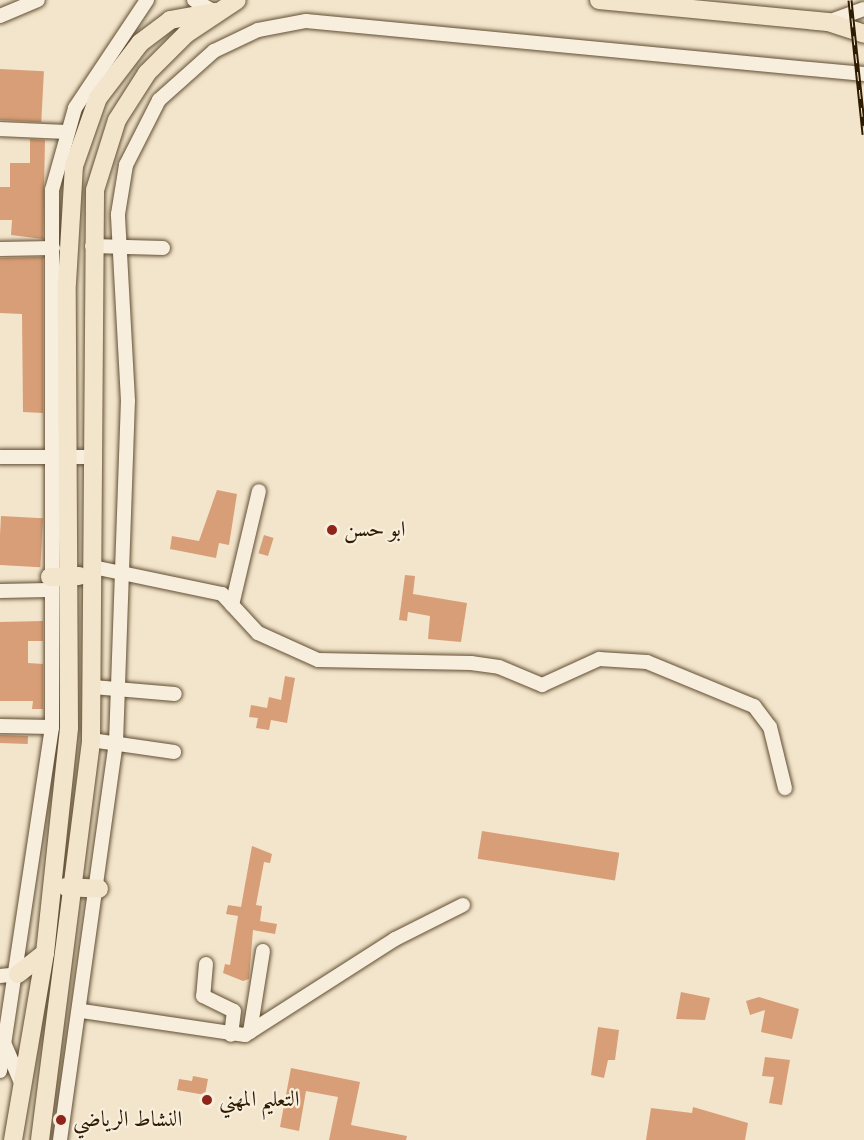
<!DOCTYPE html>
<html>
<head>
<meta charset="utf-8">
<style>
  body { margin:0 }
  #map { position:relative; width:864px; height:1140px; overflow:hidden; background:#f3e5cb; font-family:"IM FELL Double Pica",Amiri,serif }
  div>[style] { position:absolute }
  .building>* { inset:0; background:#d89e77; transform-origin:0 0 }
  .roads { filter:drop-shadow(0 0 2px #604e33) drop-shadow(0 0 2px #604e33) }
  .minor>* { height:14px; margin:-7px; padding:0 7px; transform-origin:7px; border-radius:7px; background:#f7eedd }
  .major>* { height:18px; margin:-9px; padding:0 9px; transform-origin:9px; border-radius:9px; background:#f3e5cb }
  .rail>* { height:5px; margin-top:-2.5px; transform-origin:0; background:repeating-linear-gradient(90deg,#f7eedd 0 9px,#2f1b00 0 18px); box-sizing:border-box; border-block:2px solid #2f1b00 }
  .dots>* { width:16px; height:16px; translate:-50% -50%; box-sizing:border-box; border:3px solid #f7eedd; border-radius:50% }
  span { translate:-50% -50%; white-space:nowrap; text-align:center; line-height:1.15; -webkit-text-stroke:4.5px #f7eedd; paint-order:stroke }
  .poi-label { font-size:22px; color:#2f1b00 }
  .left { translate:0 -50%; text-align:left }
</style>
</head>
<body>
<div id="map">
  <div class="building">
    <div style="left:0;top:69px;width:44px;height:51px;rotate:3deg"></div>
    <div style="clip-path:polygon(30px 139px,45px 140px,43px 239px,11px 235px,12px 220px,0 220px,0 187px,10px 187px,10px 163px,30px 163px)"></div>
    <div style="clip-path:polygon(43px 257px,43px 413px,23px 412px,22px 314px,0 313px,0 258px)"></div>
    <div style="clip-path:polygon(217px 490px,237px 494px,229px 545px,219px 543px,216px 558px,170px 549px,172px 536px,199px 541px)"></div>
    <div style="left:1px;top:516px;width:42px;height:49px;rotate:3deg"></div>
    <div style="left:264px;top:535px;width:10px;height:19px;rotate:17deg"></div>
    <div style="clip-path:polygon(405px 575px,415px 576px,413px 594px,467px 603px,461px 642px,428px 639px,430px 616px,408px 612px,407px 621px,399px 620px)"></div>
    <div style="clip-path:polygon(43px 621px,43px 641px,28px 641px,28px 663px,43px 664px,43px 709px,32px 709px,33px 701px,0 701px,0 622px)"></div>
    <div style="clip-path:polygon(285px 676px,295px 678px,287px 723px,271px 720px,269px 730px,256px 728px,258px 718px,249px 717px,251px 705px,267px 708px,269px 697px,281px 700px)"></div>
    <div style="left:0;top:735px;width:28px;height:8px;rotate:2deg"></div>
    <div style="left:482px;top:831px;width:139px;height:28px;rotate:9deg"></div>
    <div style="clip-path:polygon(252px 846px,272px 854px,270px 863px,264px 862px,256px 905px,262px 906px,260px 921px,277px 924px,275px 934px,253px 930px,249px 979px,243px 981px,223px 973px,225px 964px,230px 965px,238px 916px,226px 914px,228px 905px,241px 907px)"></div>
    <div style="clip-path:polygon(681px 992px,710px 998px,705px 1020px,676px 1019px)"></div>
    <div style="clip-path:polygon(759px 997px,799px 1009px,792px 1039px,761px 1032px,765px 1010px,750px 1015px,746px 1001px)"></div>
    <div style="clip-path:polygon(598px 1027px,619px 1030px,615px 1060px,608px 1060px,604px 1078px,591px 1075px)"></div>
    <div style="clip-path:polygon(765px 1057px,790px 1060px,782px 1105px,769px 1103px,774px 1077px,762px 1076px)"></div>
    <div style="clip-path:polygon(291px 1068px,360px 1082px,351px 1125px,407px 1136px,406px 1140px,329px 1140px,338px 1097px,306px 1091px,299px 1131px,280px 1127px)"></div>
    <div style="clip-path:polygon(193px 1076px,208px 1079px,205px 1095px,177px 1090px,179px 1079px,192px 1081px)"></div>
    <div style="clip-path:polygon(693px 1107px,748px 1123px,745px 1140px,646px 1140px,651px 1108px,692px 1113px)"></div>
  </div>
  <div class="roads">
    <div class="minor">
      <div style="left:194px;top:0;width:24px;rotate:30deg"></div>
      <div style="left:0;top:16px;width:41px;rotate:-22.8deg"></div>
      <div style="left:828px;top:22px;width:38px;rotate:-20deg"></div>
      <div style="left:0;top:129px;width:65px;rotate:2.6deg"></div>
      <div style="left:92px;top:246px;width:71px;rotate:1.6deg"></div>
      <div style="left:0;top:249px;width:53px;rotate:-1.1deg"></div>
      <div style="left:0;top:457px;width:93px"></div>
      <div style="left:93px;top:567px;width:132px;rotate:11.8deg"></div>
      <div style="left:222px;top:594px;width:53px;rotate:47.3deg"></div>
      <div style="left:258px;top:633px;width:66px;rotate:24.2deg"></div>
      <div style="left:318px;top:660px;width:153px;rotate:1.1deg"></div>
      <div style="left:471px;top:663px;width:28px;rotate:8deg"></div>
      <div style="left:499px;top:667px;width:47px;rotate:22.7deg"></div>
      <div style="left:542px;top:685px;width:63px;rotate:-24.5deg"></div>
      <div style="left:599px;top:659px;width:48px;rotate:3.6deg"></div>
      <div style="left:647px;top:662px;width:116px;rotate:22.4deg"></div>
      <div style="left:754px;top:706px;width:26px;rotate:53deg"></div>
      <div style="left:770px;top:727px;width:63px;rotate:76.2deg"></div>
      <div style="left:0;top:591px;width:49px;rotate:-1.2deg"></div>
      <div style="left:232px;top:605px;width:117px;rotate:-76.7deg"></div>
      <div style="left:93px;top:687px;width:82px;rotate:4.9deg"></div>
      <div style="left:0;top:726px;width:52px;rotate:1.1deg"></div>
      <div style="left:91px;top:740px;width:84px;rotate:8.2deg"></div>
      <div style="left:206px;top:964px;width:32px;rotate:95deg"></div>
      <div style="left:203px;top:996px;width:34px;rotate:26deg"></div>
      <div style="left:234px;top:1011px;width:24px;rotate:97deg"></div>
      <div style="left:0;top:976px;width:18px;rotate:-6deg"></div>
      <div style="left:82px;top:1011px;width:165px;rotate:8.4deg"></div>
      <div style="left:245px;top:1035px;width:178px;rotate:-32.6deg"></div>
      <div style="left:395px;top:939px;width:76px;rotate:-26.6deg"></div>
      <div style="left:250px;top:1032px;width:82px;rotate:-80.9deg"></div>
      <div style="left:5px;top:1045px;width:43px;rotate:67deg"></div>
      <div style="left:0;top:1071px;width:348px;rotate:-81.4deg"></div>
      <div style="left:52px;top:727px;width:537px;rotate:-90deg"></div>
      <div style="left:52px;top:190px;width:85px;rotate:-74.3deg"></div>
      <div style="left:75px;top:108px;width:130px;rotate:-56.3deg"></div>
      <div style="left:60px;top:1140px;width:401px;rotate:-82deg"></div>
      <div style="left:116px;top:743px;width:342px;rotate:-88deg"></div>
      <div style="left:128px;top:401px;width:187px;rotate:-93.1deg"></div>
      <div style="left:118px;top:214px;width:50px;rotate:-80.7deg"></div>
      <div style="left:126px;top:165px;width:73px;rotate:-63.1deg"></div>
      <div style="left:159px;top:100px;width:74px;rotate:-41.7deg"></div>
      <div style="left:214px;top:51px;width:49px;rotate:-25.5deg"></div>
      <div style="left:258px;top:30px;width:49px;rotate:-10.6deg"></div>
      <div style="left:306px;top:21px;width:561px;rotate:5.43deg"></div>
    </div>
    <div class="major">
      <div style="left:599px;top:0;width:230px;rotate:5.5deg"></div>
      <div style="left:828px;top:22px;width:38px;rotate:18deg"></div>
      <div style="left:50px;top:577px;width:29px;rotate:-2deg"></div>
      <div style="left:66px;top:887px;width:33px;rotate:3deg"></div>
      <div style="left:18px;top:974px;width:34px;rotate:-38deg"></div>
      <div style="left:13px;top:1140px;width:190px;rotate:-80.3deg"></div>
      <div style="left:45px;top:953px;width:227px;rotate:-83.9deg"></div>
      <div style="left:69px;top:727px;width:444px;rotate:-90.3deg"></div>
      <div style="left:67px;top:283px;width:117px;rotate:-86.6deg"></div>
      <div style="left:74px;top:166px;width:72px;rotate:-70.6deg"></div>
      <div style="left:98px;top:98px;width:69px;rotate:-52.6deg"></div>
      <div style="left:140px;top:43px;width:38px;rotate:-37deg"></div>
      <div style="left:170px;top:20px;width:46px;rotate:-10.1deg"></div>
      <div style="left:40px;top:1140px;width:403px;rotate:-82.7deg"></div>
      <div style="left:91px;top:740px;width:550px;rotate:-89.58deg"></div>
      <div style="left:95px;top:190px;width:73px;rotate:-72.6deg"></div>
      <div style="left:117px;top:120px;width:56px;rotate:-57.4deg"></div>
      <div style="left:147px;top:73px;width:55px;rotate:-45deg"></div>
      <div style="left:186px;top:34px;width:61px;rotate:-33.7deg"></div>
    </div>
  </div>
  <div class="rail">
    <div style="left:850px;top:0;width:135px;rotate:84deg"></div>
  </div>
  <div class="dots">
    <div style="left:332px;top:530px;background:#8f2418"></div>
    <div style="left:207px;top:1100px;background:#8f2418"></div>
    <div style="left:61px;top:1120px;background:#8f2418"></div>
  </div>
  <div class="poi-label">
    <span class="left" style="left:344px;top:530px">ابو حسن</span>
    <span class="left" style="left:219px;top:1100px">التعليم المهني</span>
    <span class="left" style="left:73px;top:1120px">النشاط الرياضي</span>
  </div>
</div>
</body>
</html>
